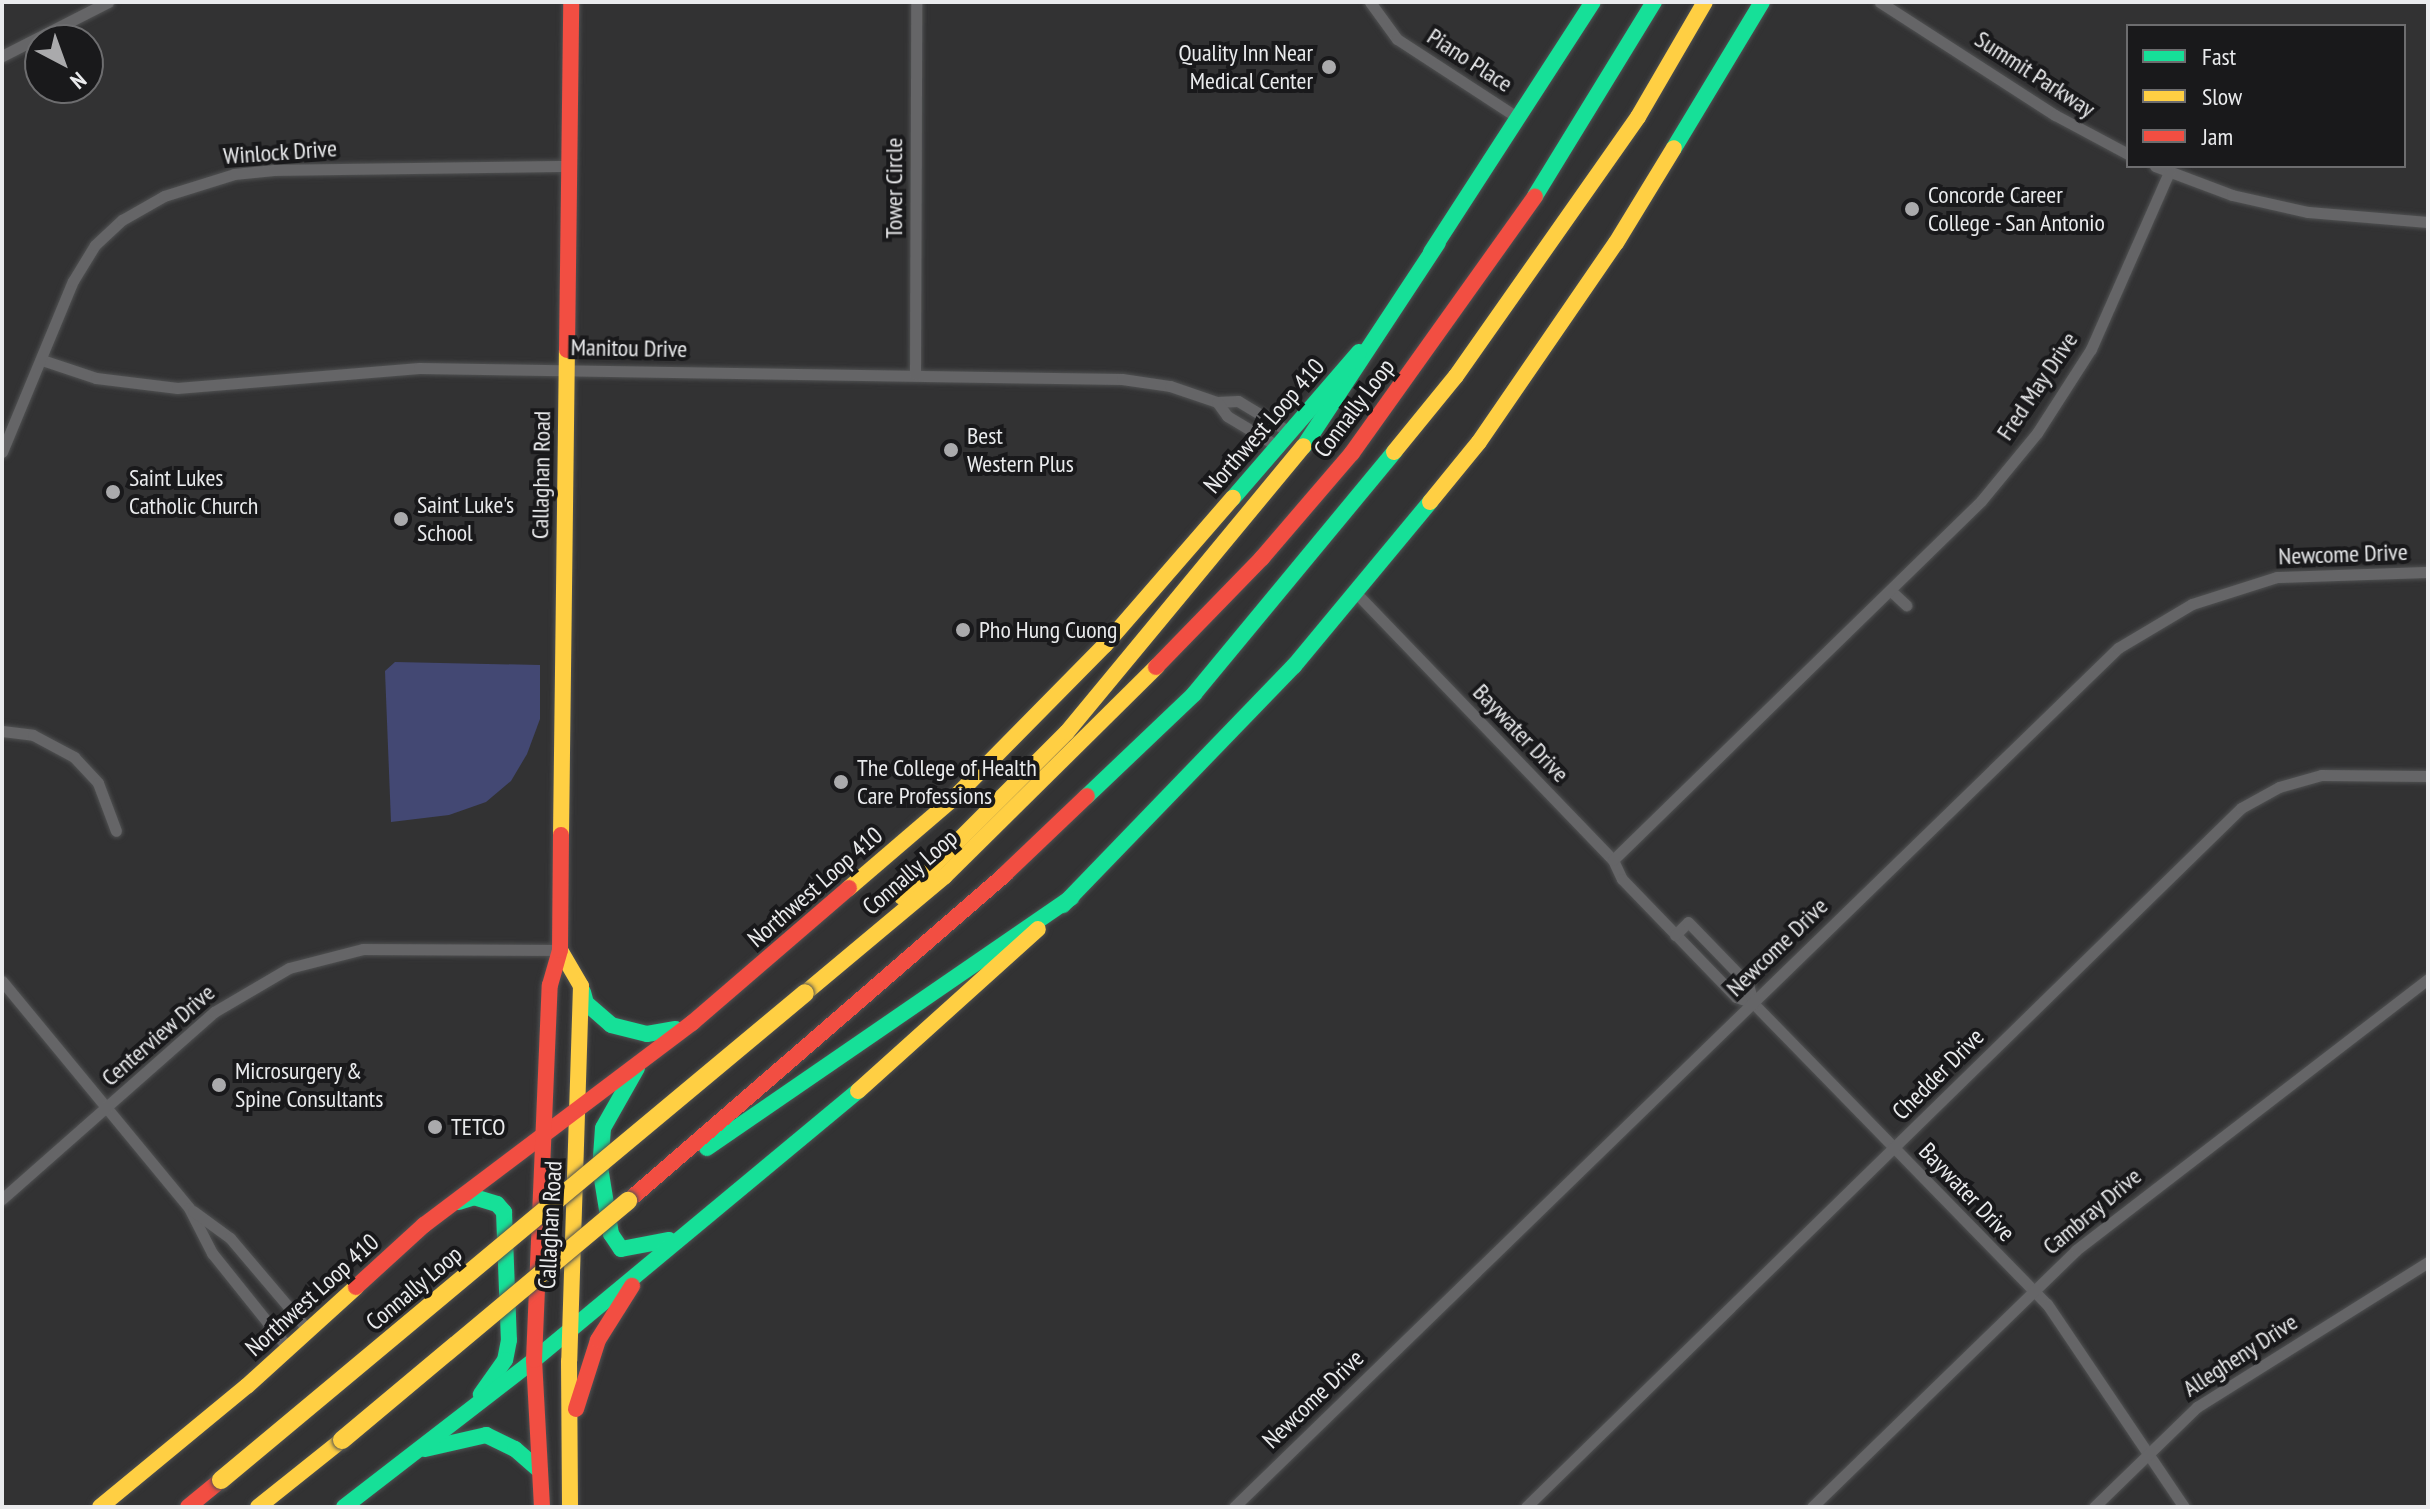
<!DOCTYPE html>
<html>
<head>
<meta charset="utf-8">
<style>
  body { margin:0 }
  #map { position:relative; width:2430px; height:1509px; overflow:hidden; background:#323233; font-family:"PT Sans Narrow",sans-serif }
  div>[style] { position:absolute }
  .green>* { inset:0; background:#434873 }
  .roads { filter:drop-shadow(0 0 2px #505152) drop-shadow(0 0 2px #505152) }
  .street>* { height:11px; margin:-5.5px; padding:0 5.5px; transform-origin:5.5px; border-radius:5.5px; background:#656567 }
  .fast>* { height:16px; margin:-8px; padding:0 8px; transform-origin:8px; border-radius:8px; background:#16e098 }
  .slow>* { height:16px; margin:-8px; padding:0 8px; transform-origin:8px; border-radius:8px; background:#ffcf43 }
  .jam>* { height:16px; margin:-8px; padding:0 8px; transform-origin:8px; border-radius:8px; background:#f24e42 }
  .bridges { filter:drop-shadow(0 0 2px #505152) drop-shadow(0 0 2px #505152) }
  .slow-bridge>* { height:18px; margin:-9px; padding:0 9px; transform-origin:9px; border-radius:9px; background:#ffcf43 }
  .dots>* { width:22px; height:22px; translate:-50% -50%; box-sizing:border-box; border:4px solid #19191b; border-radius:50% }
  span { translate:-50% -50%; white-space:nowrap; text-align:center; line-height:1.15; -webkit-text-stroke:8px #19191b; paint-order:stroke }
  .poi-label { font-size:24px; color:#eaebed }
  .right { translate:-100% -50%; text-align:right }
  .left { translate:0 -50%; text-align:left }
  .street-label { font-size:24px; color:#eaebed }
  .frame { position:absolute; inset:0; border:4px solid #eaebed; pointer-events:none }
  .legend { position:absolute; left:2126px; top:24px; width:280px; height:144px; box-sizing:border-box; background:#19191b; border:2px solid #6d6d6f; margin:0; padding:10px 14px; list-style:none; font-size:24px; color:#eaebed }
  .legend li { display:flex; align-items:center; gap:16px; height:40px }
  .legend b { width:40px; border:2px solid #6d6d6f }
  .north { position:absolute; left:24px; top:24px; width:80px; height:80px; box-sizing:border-box; background:#19191b; border:2px solid #6d6d6f; border-radius:50%; rotate:139deg; font-size:22px; font-weight:700; line-height:32px; text-align:center; color:#eaebed }
  .north::after { content:''; display:block; margin:auto; width:28px; height:36px; background:#aaaaac; clip-path:polygon(50% 0,100% 100%,50% 72%,0 100%) }
</style>
</head>
<body>
<div id="map">
  <div class="green">
    <div style="clip-path:polygon(395px 662px,540px 665px,540px 719px,527px 754px,511px 781px,486px 802px,449px 815px,391px 822px,385px 671px)"></div>
  </div>
  <div class="roads">
    <div class="street">
      <div style="left:1370px;top:2px;width:46px;rotate:53.9deg"></div>
      <div style="left:1397px;top:39px;width:145px;rotate:33.1deg"></div>
      <div style="left:1880px;top:2px;width:208px;rotate:32.9deg"></div>
      <div style="left:2055px;top:115px;width:83px;rotate:28.1deg"></div>
      <div style="left:2px;top:56px;width:119px;rotate:-27deg"></div>
      <div style="left:2155px;top:166px;width:82px;rotate:20.6deg"></div>
      <div style="left:2232px;top:195px;width:78px;rotate:12.6deg"></div>
      <div style="left:2308px;top:212px;width:120px;rotate:4.8deg"></div>
      <div style="left:42px;top:360px;width:57px;rotate:18.4deg"></div>
      <div style="left:96px;top:378px;width:82px;rotate:7deg"></div>
      <div style="left:177px;top:388px;width:243px;rotate:-4.7deg"></div>
      <div style="left:419px;top:368px;width:703px;rotate:0.9deg"></div>
      <div style="left:1122px;top:379px;width:49px;rotate:8.3deg"></div>
      <div style="left:1170px;top:386px;width:50px;rotate:18.8deg"></div>
      <div style="left:1217px;top:402px;width:21px;rotate:-3deg"></div>
      <div style="left:1238px;top:401px;width:62px;rotate:31.1deg"></div>
      <div style="left:915px;top:374px;width:372px;rotate:-89.8deg"></div>
      <div style="left:1217px;top:402px;width:17px;rotate:54deg"></div>
      <div style="left:1227px;top:416px;width:61px;rotate:30.8deg"></div>
      <div style="left:2px;top:452px;width:185px;rotate:-67.5deg"></div>
      <div style="left:73px;top:281px;width:42px;rotate:-58.6deg"></div>
      <div style="left:95px;top:245px;width:37px;rotate:-43deg"></div>
      <div style="left:122px;top:220px;width:48px;rotate:-29.7deg"></div>
      <div style="left:164px;top:196px;width:73px;rotate:-17.4deg"></div>
      <div style="left:234px;top:174px;width:40px;rotate:-5.7deg"></div>
      <div style="left:274px;top:170px;width:297px;rotate:-0.8deg"></div>
      <div style="left:1891px;top:591px;width:21px;rotate:43deg"></div>
      <div style="left:1357px;top:594px;width:369px;rotate:46.1deg"></div>
      <div style="left:1613px;top:860px;width:21px;rotate:65deg"></div>
      <div style="left:1622px;top:879px;width:164px;rotate:46deg"></div>
      <div style="left:1736px;top:997px;width:18px;rotate:19deg"></div>
      <div style="left:1753px;top:1003px;width:421px;rotate:45.7deg"></div>
      <div style="left:2047px;top:1304px;width:245px;rotate:56deg"></div>
      <div style="left:2px;top:731px;width:31px;rotate:7deg"></div>
      <div style="left:33px;top:735px;width:47px;rotate:28.2deg"></div>
      <div style="left:74px;top:757px;width:35px;rotate:47deg"></div>
      <div style="left:98px;top:783px;width:51px;rotate:69.4deg"></div>
      <div style="left:1613px;top:860px;width:514px;rotate:-44.29deg"></div>
      <div style="left:1981px;top:501px;width:88px;rotate:-50.5deg"></div>
      <div style="left:2037px;top:433px;width:100px;rotate:-57.3deg"></div>
      <div style="left:2091px;top:349px;width:193px;rotate:-66.2deg"></div>
      <div style="left:1675px;top:935px;width:18px;rotate:-45deg"></div>
      <div style="left:1688px;top:922px;width:86px;rotate:45.9deg"></div>
      <div style="left:1748px;top:984px;width:20px;rotate:75deg"></div>
      <div style="left:2px;top:981px;width:294px;rotate:50.5deg"></div>
      <div style="left:189px;top:1208px;width:51px;rotate:62.9deg"></div>
      <div style="left:212px;top:1253px;width:123px;rotate:51.3deg"></div>
      <div style="left:2px;top:1199px;width:283px;rotate:-41.4deg"></div>
      <div style="left:214px;top:1012px;width:87px;rotate:-30.4deg"></div>
      <div style="left:289px;top:968px;width:76px;rotate:-14.4deg"></div>
      <div style="left:363px;top:949px;width:197px;rotate:0.3deg"></div>
      <div style="left:193px;top:1211px;width:46px;rotate:36.1deg"></div>
      <div style="left:230px;top:1238px;width:122px;rotate:49.7deg"></div>
      <div style="left:1234px;top:1507px;width:1233px;rotate:-44.18deg"></div>
      <div style="left:2118px;top:648px;width:86px;rotate:-30.7deg"></div>
      <div style="left:2192px;top:604px;width:89px;rotate:-17.6deg"></div>
      <div style="left:2277px;top:577px;width:151px;rotate:-1.9deg"></div>
      <div style="left:1526px;top:1507px;width:1000px;rotate:-44.35deg"></div>
      <div style="left:2241px;top:808px;width:43px;rotate:-28.9deg"></div>
      <div style="left:2279px;top:787px;width:44px;rotate:-15.9deg"></div>
      <div style="left:2321px;top:775px;width:107px;rotate:0.5deg"></div>
      <div style="left:1812px;top:1507px;width:368px;rotate:-44.2deg"></div>
      <div style="left:2076px;top:1250px;width:444px;rotate:-37.6deg"></div>
      <div style="left:2094px;top:1507px;width:144px;rotate:-44.2deg"></div>
      <div style="left:2197px;top:1407px;width:273px;rotate:-32.1deg"></div>
    </div>
    <div class="fast">
      <div style="left:1674px;top:148px;width:170px;rotate:-58.9deg"></div>
      <div style="left:1535px;top:196px;width:228px;rotate:-58.5deg"></div>
      <div style="left:1431px;top:252px;width:298px;rotate:-57.1deg"></div>
      <div style="left:1304px;top:446px;width:243px;rotate:-56.6deg"></div>
      <div style="left:1233px;top:498px;width:193px;rotate:-49.2deg"></div>
      <div style="left:1087px;top:796px;width:148px;rotate:-43.6deg"></div>
      <div style="left:1194px;top:694px;width:314px;rotate:-50.4deg"></div>
      <div style="left:1063px;top:905px;width:332px;rotate:-46deg"></div>
      <div style="left:1294px;top:666px;width:213px;rotate:-50.3deg"></div>
      <div style="left:583px;top:992px;width:11px;rotate:75deg"></div>
      <div style="left:586px;top:1003px;width:33px;rotate:41deg"></div>
      <div style="left:611px;top:1025px;width:37px;rotate:14deg"></div>
      <div style="left:647px;top:1034px;width:29px;rotate:-10deg"></div>
      <div style="left:637px;top:1068px;width:69px;rotate:119.5deg"></div>
      <div style="left:603px;top:1128px;width:39px;rotate:94deg"></div>
      <div style="left:600px;top:1167px;width:68px;rotate:80.7deg"></div>
      <div style="left:611px;top:1234px;width:18px;rotate:56deg"></div>
      <div style="left:621px;top:1249px;width:49px;rotate:-10.6deg"></div>
      <div style="left:707px;top:1148px;width:442px;rotate:-34.5deg"></div>
      <div style="left:459px;top:1202px;width:16px;rotate:-18deg"></div>
      <div style="left:474px;top:1197px;width:24px;rotate:17deg"></div>
      <div style="left:497px;top:1204px;width:11px;rotate:49deg"></div>
      <div style="left:504px;top:1212px;width:128px;rotate:87.8deg"></div>
      <div style="left:509px;top:1340px;width:20px;rotate:101deg"></div>
      <div style="left:505px;top:1360px;width:42px;rotate:125.2deg"></div>
      <div style="left:425px;top:1449px;width:63px;rotate:-12.9deg"></div>
      <div style="left:486px;top:1435px;width:32px;rotate:26deg"></div>
      <div style="left:515px;top:1449px;width:33px;rotate:41deg"></div>
      <div style="left:344px;top:1507px;width:240px;rotate:-37.7deg"></div>
      <div style="left:534px;top:1360px;width:421px;rotate:-39.7deg"></div>
    </div>
    <div class="slow">
      <div style="left:1394px;top:452px;width:98px;rotate:-50.8deg"></div>
      <div style="left:1456px;top:376px;width:317px;rotate:-54.9deg"></div>
      <div style="left:1638px;top:117px;width:133px;rotate:-59.8deg"></div>
      <div style="left:1430px;top:502px;width:77px;rotate:-50.8deg"></div>
      <div style="left:1479px;top:442px;width:242px;rotate:-55.5deg"></div>
      <div style="left:1616px;top:243px;width:111px;rotate:-58.6deg"></div>
      <div style="left:561px;top:835px;width:485px;rotate:-89.3deg"></div>
      <div style="left:849px;top:888px;width:138px;rotate:-40.6deg"></div>
      <div style="left:954px;top:798px;width:215px;rotate:-45.4deg"></div>
      <div style="left:1105px;top:645px;width:195px;rotate:-49deg"></div>
      <div style="left:902px;top:897px;width:233px;rotate:-45deg"></div>
      <div style="left:1067px;top:732px;width:371px;rotate:-50.4deg"></div>
      <div style="left:560px;top:950px;width:42px;rotate:59.7deg"></div>
      <div style="left:581px;top:986px;width:375px;rotate:91.8deg"></div>
      <div style="left:569px;top:1361px;width:146px;rotate:89.6deg"></div>
      <div style="left:805px;top:993px;width:182px;rotate:-39.9deg"></div>
      <div style="left:945px;top:876px;width:297px;rotate:-44.7deg"></div>
      <div style="left:858px;top:1091px;width:242px;rotate:-42deg"></div>
      <div style="left:100px;top:1507px;width:190px;rotate:-39.5deg"></div>
      <div style="left:247px;top:1386px;width:147px;rotate:-42.2deg"></div>
      <div style="left:258px;top:1507px;width:107px;rotate:-38.6deg"></div>
    </div>
    <div class="jam">
      <div style="left:567px;top:350px;width:348px;rotate:-89.3deg"></div>
      <div style="left:1156px;top:667px;width:152px;rotate:-45.8deg"></div>
      <div style="left:1262px;top:558px;width:138px;rotate:-49.4deg"></div>
      <div style="left:1352px;top:453px;width:315px;rotate:-54.5deg"></div>
      <div style="left:628px;top:1201px;width:499px;rotate:-40.9deg"></div>
      <div style="left:1005px;top:874px;width:113px;rotate:-43.6deg"></div>
      <div style="left:356px;top:1287px;width:92px;rotate:-42.4deg"></div>
      <div style="left:424px;top:1225px;width:336px;rotate:-37deg"></div>
      <div style="left:692px;top:1023px;width:207px;rotate:-40.7deg"></div>
      <div style="left:576px;top:1409px;width:72px;rotate:-72.3deg"></div>
      <div style="left:598px;top:1340px;width:64px;rotate:-57.8deg"></div>
      <div style="left:188px;top:1507px;width:43px;rotate:-39.3deg"></div>
      <div style="left:542px;top:1507px;width:147px;rotate:-93.1deg"></div>
      <div style="left:534px;top:1360px;width:375px;rotate:-87.6deg"></div>
      <div style="left:550px;top:985px;width:36px;rotate:-74deg"></div>
      <div style="left:560px;top:950px;width:115px;rotate:-89.5deg"></div>
    </div>
  </div>
  <div class="bridges">
    <div class="slow-bridge">
      <div style="left:342px;top:1440px;width:373px;rotate:-39.9deg"></div>
      <div style="left:221px;top:1480px;width:760px;rotate:-39.82deg"></div>
    </div>
  </div>
  <div class="dots">
    <div style="left:1329px;top:67px;background:#aaaaac"></div>
    <div style="left:1912px;top:209px;background:#aaaaac"></div>
    <div style="left:951px;top:450px;background:#aaaaac"></div>
    <div style="left:113px;top:492px;background:#aaaaac"></div>
    <div style="left:401px;top:519px;background:#aaaaac"></div>
    <div style="left:963px;top:630px;background:#aaaaac"></div>
    <div style="left:841px;top:782px;background:#aaaaac"></div>
    <div style="left:219px;top:1085px;background:#aaaaac"></div>
    <div style="left:435px;top:1127px;background:#aaaaac"></div>
  </div>
  <div class="poi-label">
    <span class="right" style="left:1313px;top:67px">Quality Inn Near<br>Medical Center</span>
    <span class="left" style="left:1928px;top:209px">Concorde Career<br>College - San Antonio</span>
    <span class="left" style="left:967px;top:450px">Best<br>Western Plus</span>
    <span class="left" style="left:129px;top:492px">Saint Lukes<br>Catholic Church</span>
    <span class="left" style="left:417px;top:519px">Saint Luke's<br>School</span>
    <span class="left" style="left:979px;top:630px">Pho Hung Cuong</span>
    <span class="left" style="left:857px;top:782px">The College of Health<br>Care Professions</span>
    <span class="left" style="left:235px;top:1085px">Microsurgery &amp;<br>Spine Consultants</span>
    <span class="left" style="left:451px;top:1127px">TETCO</span>
  </div>
  <div class="street-label">
    <span style="left:1470px;top:60px;rotate:33deg">Piano Place</span>
    <span style="left:2035px;top:74px;rotate:33deg">Summit Parkway</span>
    <span style="left:280px;top:152px;rotate:-4deg">Winlock Drive</span>
    <span style="left:894px;top:188px;rotate:-90deg">Tower Circle</span>
    <span style="left:629px;top:348px;rotate:1deg">Manitou Drive</span>
    <span style="left:2037px;top:386px;rotate:-56deg">Fred May Drive</span>
    <span style="left:1354px;top:408px;rotate:-53deg">Connally Loop</span>
    <span style="left:1264px;top:426px;rotate:-49deg">Northwest Loop 410</span>
    <span style="left:541px;top:475px;rotate:-89deg">Callaghan Road</span>
    <span style="left:2343px;top:554px;rotate:-2deg">Newcome Drive</span>
    <span style="left:1521px;top:733px;rotate:46deg">Baywater Drive</span>
    <span style="left:910px;top:872px;rotate:-41deg">Connally Loop</span>
    <span style="left:815px;top:887px;rotate:-41deg">Northwest Loop 410</span>
    <span style="left:1777px;top:947px;rotate:-44deg">Newcome Drive</span>
    <span style="left:158px;top:1035px;rotate:-41deg">Centerview Drive</span>
    <span style="left:1938px;top:1074px;rotate:-45deg">Chedder Drive</span>
    <span style="left:1967px;top:1192px;rotate:46deg">Baywater Drive</span>
    <span style="left:2092px;top:1211px;rotate:-40deg">Cambray Drive</span>
    <span style="left:550px;top:1225px;rotate:-87deg">Callaghan Road</span>
    <span style="left:414px;top:1288px;rotate:-40deg">Connally Loop</span>
    <span style="left:312px;top:1295px;rotate:-42deg">Northwest Loop 410</span>
    <span style="left:2240px;top:1355px;rotate:-33deg">Allegheny Drive</span>
    <span style="left:1313px;top:1399px;rotate:-44deg">Newcome Drive</span>
  </div>
  <div class="frame"></div>
  <ul class="legend">
  <li><b style="height:10px;background:#16e098"></b>Fast</li>
  <li><b style="height:10px;background:#ffcf43"></b>Slow</li>
  <li><b style="height:10px;background:#f24e42"></b>Jam</li>
  </ul>
  <div class="north">N</div>
</div>
</body>
</html>
